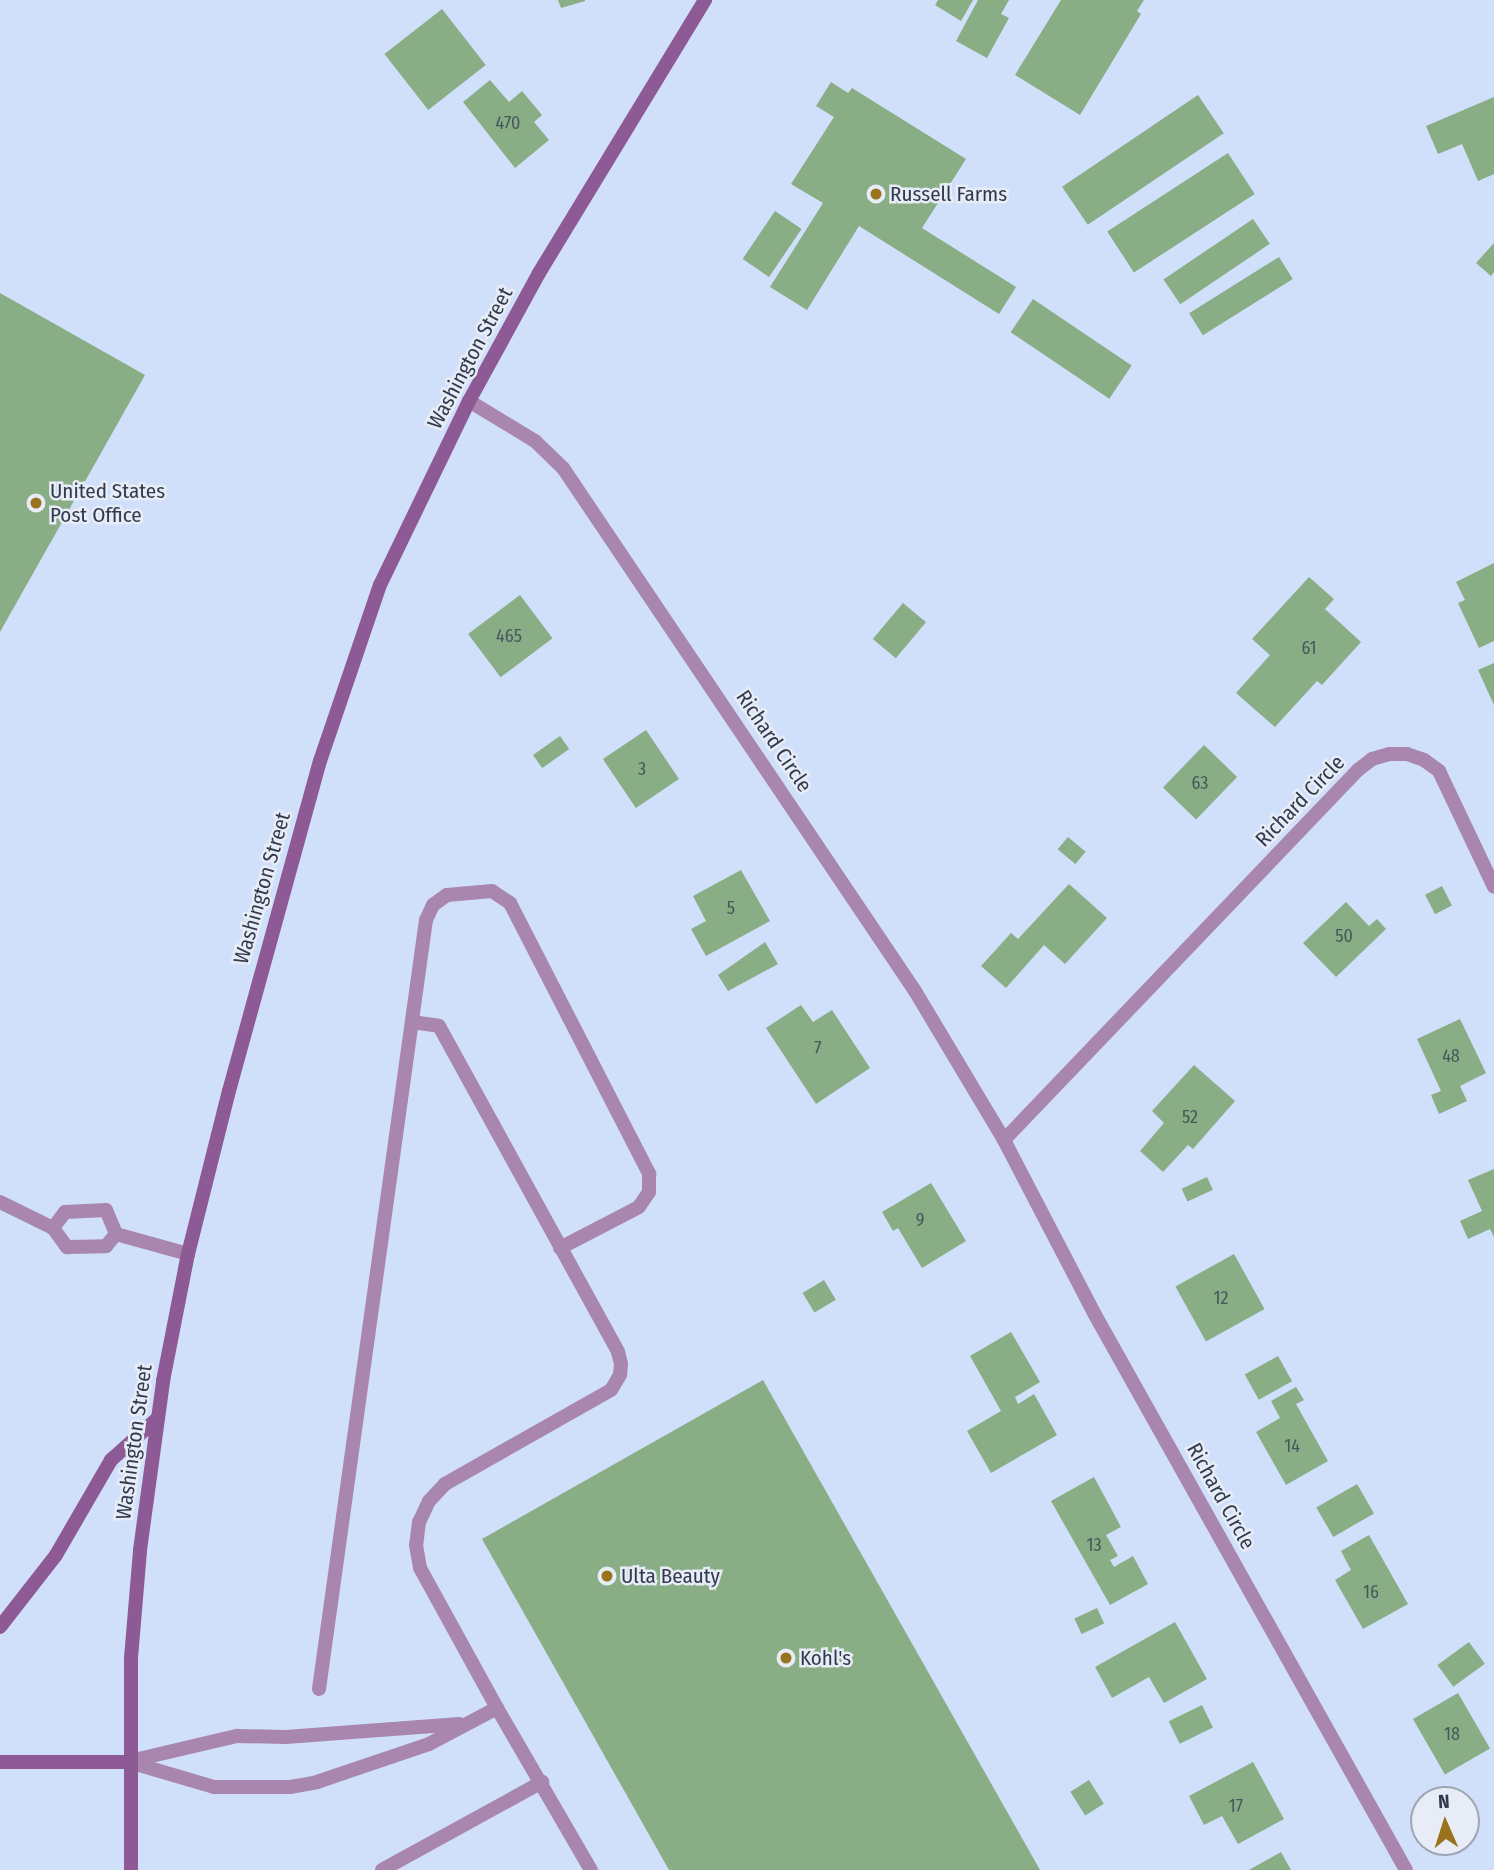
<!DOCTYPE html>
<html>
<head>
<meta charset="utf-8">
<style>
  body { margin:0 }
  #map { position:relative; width:1494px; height:1870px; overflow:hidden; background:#d0e0fb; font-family:"Fira Sans Condensed",sans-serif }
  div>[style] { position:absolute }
  .building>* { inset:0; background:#89ad85; transform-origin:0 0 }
  .lane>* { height:14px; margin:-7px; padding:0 7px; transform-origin:7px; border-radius:7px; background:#a986ae }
  .street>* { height:14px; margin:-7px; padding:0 7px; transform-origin:7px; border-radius:7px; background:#a986ae }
  .secondary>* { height:14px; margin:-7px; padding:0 7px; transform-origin:7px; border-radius:7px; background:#8d5a95 }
  .dots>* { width:19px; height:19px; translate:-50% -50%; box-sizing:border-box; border:4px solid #e7ecf6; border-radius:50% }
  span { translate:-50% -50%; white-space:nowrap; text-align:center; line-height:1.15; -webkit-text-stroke:5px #e7ecf6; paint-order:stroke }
  .number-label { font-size:18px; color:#47585b }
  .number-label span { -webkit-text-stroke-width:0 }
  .poi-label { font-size:21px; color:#313b4d }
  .left { translate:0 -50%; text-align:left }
  .street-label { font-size:21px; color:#313b4d }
  .north { position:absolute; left:1410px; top:1786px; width:70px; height:70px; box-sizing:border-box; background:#e7ecf6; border:2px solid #9ea5b2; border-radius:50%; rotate:357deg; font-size:19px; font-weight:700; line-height:28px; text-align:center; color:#313b4d }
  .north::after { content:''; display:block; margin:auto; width:24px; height:32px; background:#9a731f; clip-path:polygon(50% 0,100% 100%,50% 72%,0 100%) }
</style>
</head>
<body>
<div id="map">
  <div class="building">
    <div style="clip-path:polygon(558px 0,585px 0,585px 1px,561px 8px)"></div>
    <div style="clip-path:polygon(938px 0,973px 0,961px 21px,935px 5px)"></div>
    <div style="clip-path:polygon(978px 0,1009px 0,1001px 14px,1009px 18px,987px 58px,956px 41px)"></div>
    <div style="clip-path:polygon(1061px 0,1144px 0,1137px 11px,1141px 14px,1080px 115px,1015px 75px)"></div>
    <div style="left:442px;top:9px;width:71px;height:73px;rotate:52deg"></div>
    <div style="clip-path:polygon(490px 80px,509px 102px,522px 91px,542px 115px,534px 122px,549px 140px,515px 168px,463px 102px)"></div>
    <div style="clip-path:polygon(831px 82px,848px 93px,852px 88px,966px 159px,922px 228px,1016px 287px,999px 314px,859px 226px,807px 310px,770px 287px,823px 203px,791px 184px,834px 117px,816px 106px)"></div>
    <div style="left:1198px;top:95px;width:46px;height:164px;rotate:56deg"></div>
    <div style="clip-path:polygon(1494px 97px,1494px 174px,1478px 181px,1462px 144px,1438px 154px,1426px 126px)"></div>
    <div style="left:1228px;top:153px;width:49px;height:144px;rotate:57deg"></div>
    <div style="left:775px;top:211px;width:32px;height:58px;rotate:34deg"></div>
    <div style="left:1253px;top:219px;width:30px;height:108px;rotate:56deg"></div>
    <div style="clip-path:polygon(1494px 243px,1494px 272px,1491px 276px,1476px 263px)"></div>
    <div style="left:1279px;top:257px;width:26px;height:106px;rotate:58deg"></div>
    <div style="clip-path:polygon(0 293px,145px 375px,0 632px)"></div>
    <div style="left:1033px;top:299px;width:119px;height:40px;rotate:34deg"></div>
    <div style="clip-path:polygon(1494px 563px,1494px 641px,1479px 648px,1458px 603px,1465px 600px,1456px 582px)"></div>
    <div style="clip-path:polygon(1309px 577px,1334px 599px,1325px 609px,1361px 642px,1322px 685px,1317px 681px,1275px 727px,1236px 693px,1270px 655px,1252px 639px)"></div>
    <div style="left:520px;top:595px;width:54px;height:65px;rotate:53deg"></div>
    <div style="left:903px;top:603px;width:30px;height:47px;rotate:40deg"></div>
    <div style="clip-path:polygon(1494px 663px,1494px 705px,1478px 670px)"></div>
    <div style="left:646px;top:730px;width:59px;height:52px;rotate:56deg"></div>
    <div style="left:560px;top:736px;width:16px;height:33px;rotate:55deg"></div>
    <div style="left:1204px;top:745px;width:46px;height:59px;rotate:44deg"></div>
    <div style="left:1068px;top:837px;width:23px;height:16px;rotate:40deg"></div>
    <div style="clip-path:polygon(741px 870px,770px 921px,706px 956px,691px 929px,706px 921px,693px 896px)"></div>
    <div style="clip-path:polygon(1069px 884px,1107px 918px,1065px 964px,1044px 945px,1006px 988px,981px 966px,1011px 933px,1018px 939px)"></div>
    <div style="left:1442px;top:886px;width:22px;height:19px;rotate:63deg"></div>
    <div style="clip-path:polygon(1346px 902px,1369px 926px,1377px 919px,1386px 929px,1336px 977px,1303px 943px)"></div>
    <div style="clip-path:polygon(765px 942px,778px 964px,728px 991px,718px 975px)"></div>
    <div style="clip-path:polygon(801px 1005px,813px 1022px,832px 1010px,870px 1068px,816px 1104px,766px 1028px)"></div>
    <div style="clip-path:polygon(1460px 1019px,1486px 1073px,1460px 1086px,1467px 1101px,1439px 1114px,1431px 1095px,1441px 1091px,1417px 1039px)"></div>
    <div style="clip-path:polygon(1194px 1065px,1235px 1101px,1193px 1149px,1188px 1145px,1163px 1172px,1140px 1151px,1164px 1123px,1152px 1111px)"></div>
    <div style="clip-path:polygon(1494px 1169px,1494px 1237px,1490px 1229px,1468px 1239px,1460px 1221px,1482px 1211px,1468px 1180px)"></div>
    <div style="left:1207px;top:1177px;width:14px;height:28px;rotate:65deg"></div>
    <div style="clip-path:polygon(931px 1183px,966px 1241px,922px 1268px,898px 1228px,893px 1231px,882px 1212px)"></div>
    <div style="left:1234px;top:1254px;width:63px;height:67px;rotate:61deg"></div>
    <div style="left:824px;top:1280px;width:23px;height:25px;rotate:59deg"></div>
    <div style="clip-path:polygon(1011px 1332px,1040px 1382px,1015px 1397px,1018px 1404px,1034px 1394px,1057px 1435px,991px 1473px,967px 1431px,1001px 1411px,970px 1356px)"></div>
    <div style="left:1278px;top:1356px;width:29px;height:38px;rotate:61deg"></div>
    <div style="clip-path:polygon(763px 1380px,1040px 1870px,669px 1870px,482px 1539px)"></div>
    <div style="clip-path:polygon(1296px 1387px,1304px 1400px,1296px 1404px,1328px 1461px,1286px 1485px,1256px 1432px,1280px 1418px,1271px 1401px)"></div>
    <div style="clip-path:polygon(1094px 1477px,1121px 1527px,1106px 1535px,1118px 1556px,1110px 1560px,1114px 1567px,1133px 1556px,1148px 1584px,1110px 1605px,1051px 1501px)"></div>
    <div style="left:1357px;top:1484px;width:34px;height:47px;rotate:60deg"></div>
    <div style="clip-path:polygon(1369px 1535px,1408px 1604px,1363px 1629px,1335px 1580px,1351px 1570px,1341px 1551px)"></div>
    <div style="left:1097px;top:1608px;width:17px;height:25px;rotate:65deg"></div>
    <div style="clip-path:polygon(1175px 1622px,1207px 1679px,1164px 1703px,1149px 1677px,1112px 1698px,1095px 1667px)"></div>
    <div style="left:1469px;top:1642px;width:27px;height:39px;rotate:54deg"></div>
    <div style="left:1458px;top:1693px;width:64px;height:52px;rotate:60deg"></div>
    <div style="left:1202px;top:1705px;width:25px;height:37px;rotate:64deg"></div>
    <div style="clip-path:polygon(1253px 1762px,1284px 1819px,1238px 1844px,1222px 1816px,1204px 1825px,1189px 1796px)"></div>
    <div style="left:1089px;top:1780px;width:28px;height:22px;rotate:58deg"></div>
    <div style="clip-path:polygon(1281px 1852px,1291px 1870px,1249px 1870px)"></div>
  </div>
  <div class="lane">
    <div style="left:412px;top:1022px;width:27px;rotate:8deg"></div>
    <div style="left:439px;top:1026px;width:372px;rotate:61.2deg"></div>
    <div style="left:618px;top:1352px;width:12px;rotate:76deg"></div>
    <div style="left:621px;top:1364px;width:11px;rotate:95deg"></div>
    <div style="left:620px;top:1375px;width:17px;rotate:121deg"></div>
    <div style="left:611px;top:1390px;width:191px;rotate:150.5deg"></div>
    <div style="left:445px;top:1484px;width:23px;rotate:133deg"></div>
    <div style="left:429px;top:1501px;width:23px;rotate:115deg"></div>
    <div style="left:419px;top:1522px;width:23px;rotate:97deg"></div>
    <div style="left:416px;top:1545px;width:23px;rotate:80deg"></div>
    <div style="left:420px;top:1568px;width:160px;rotate:61.2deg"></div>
    <div style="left:0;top:1202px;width:59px;rotate:26.1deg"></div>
    <div style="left:53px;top:1228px;width:24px;rotate:54deg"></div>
    <div style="left:67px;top:1247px;width:39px;rotate:-1deg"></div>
    <div style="left:106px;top:1246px;width:16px;rotate:-50deg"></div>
    <div style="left:53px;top:1228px;width:20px;rotate:-53deg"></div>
    <div style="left:65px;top:1212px;width:41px;rotate:-2.8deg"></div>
    <div style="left:106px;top:1210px;width:26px;rotate:67deg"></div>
    <div style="left:116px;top:1234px;width:75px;rotate:15.5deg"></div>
    <div style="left:319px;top:1689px;width:776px;rotate:-82.08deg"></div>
    <div style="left:426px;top:920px;width:17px;rotate:-65deg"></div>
    <div style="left:433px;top:905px;width:17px;rotate:-36deg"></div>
    <div style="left:447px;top:895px;width:45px;rotate:-5.1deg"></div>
    <div style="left:492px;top:891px;width:22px;rotate:34deg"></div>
    <div style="left:510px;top:903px;width:305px;rotate:62.8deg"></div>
    <div style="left:649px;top:1174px;width:18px;rotate:90deg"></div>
    <div style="left:649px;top:1192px;width:18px;rotate:124deg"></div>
    <div style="left:639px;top:1207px;width:89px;rotate:152.6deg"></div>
    <div style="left:130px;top:1761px;width:110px;rotate:-13.2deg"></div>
    <div style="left:237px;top:1736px;width:49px;rotate:1.2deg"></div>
    <div style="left:286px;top:1737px;width:174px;rotate:-4.3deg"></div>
    <div style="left:129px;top:1762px;width:89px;rotate:16.4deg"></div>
    <div style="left:214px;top:1787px;width:76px"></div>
    <div style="left:290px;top:1787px;width:27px;rotate:-10deg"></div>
    <div style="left:317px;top:1782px;width:118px;rotate:-18.7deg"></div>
    <div style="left:429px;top:1744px;width:77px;rotate:-27.9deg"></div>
    <div style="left:497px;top:1708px;width:187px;rotate:59.9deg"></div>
    <div style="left:382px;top:1870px;width:183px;rotate:-28.8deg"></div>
  </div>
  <div class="street">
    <div style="left:469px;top:401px;width:77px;rotate:31.2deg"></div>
    <div style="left:535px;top:441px;width:39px;rotate:44deg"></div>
    <div style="left:563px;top:468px;width:630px;rotate:56.06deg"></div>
    <div style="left:915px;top:991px;width:174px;rotate:59.1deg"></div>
    <div style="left:1004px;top:1140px;width:195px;rotate:62.5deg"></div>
    <div style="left:1094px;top:1313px;width:638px;rotate:60.74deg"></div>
    <div style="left:1004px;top:1140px;width:512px;rotate:-46.27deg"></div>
    <div style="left:1358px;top:770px;width:18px;rotate:-38deg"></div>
    <div style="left:1372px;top:759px;width:18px;rotate:-16deg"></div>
    <div style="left:1389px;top:754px;width:18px"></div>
    <div style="left:1407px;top:754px;width:18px;rotate:19deg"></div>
    <div style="left:1424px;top:760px;width:19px;rotate:36deg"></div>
    <div style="left:1439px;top:771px;width:128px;rotate:64.6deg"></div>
  </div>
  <div class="secondary">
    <div style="left:0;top:1627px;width:91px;rotate:-52.1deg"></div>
    <div style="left:56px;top:1555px;width:110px;rotate:-59.9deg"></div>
    <div style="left:111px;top:1460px;width:63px;rotate:-41.8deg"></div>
    <div style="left:0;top:1762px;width:129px"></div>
    <div style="left:131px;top:1870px;width:212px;rotate:-90deg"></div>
    <div style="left:131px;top:1658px;width:108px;rotate:-85.2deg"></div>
    <div style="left:140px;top:1550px;width:171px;rotate:-82.2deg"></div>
    <div style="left:163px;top:1381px;width:129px;rotate:-78.9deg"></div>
    <div style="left:188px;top:1254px;width:168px;rotate:-75.9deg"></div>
    <div style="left:229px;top:1091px;width:342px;rotate:-74.6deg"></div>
    <div style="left:320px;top:761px;width:186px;rotate:-71.2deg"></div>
    <div style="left:380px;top:585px;width:204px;rotate:-64.2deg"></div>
    <div style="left:469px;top:401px;width:146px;rotate:-61.3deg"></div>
    <div style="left:539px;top:273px;width:320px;rotate:-58.7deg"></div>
  </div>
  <div class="dots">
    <div style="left:876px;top:194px;background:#9a731f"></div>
    <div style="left:36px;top:503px;background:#9a731f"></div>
    <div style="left:607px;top:1576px;background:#9a731f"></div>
    <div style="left:786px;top:1658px;background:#9a731f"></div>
  </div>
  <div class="number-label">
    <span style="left:508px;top:123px">470</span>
    <span style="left:509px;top:636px">465</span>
    <span style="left:1309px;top:648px">61</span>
    <span style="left:642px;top:769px">3</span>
    <span style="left:1200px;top:783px">63</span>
    <span style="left:731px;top:908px">5</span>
    <span style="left:1344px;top:936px">50</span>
    <span style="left:818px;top:1048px">7</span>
    <span style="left:1451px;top:1056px">48</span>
    <span style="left:1190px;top:1117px">52</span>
    <span style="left:920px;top:1220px">9</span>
    <span style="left:1221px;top:1298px">12</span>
    <span style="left:1292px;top:1446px">14</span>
    <span style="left:1094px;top:1545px">13</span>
    <span style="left:1371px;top:1592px">16</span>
    <span style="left:1452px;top:1734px">18</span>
    <span style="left:1236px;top:1806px">17</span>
  </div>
  <div class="poi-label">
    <span class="left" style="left:890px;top:194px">Russell Farms</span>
    <span class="left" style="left:50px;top:503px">United States<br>Post Office</span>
    <span class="left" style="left:621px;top:1576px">Ulta Beauty</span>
    <span class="left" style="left:800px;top:1658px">Kohl's</span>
  </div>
  <div class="street-label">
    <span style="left:470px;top:358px;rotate:-62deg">Washington Street</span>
    <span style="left:774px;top:741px;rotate:56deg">Richard Circle</span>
    <span style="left:1300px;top:801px;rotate:-46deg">Richard Circle</span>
    <span style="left:262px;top:888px;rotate:-74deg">Washington Street</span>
    <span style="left:134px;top:1442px;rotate:-82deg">Washington Street</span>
    <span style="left:1221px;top:1496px;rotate:61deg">Richard Circle</span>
  </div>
  <div class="north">N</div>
</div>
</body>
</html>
